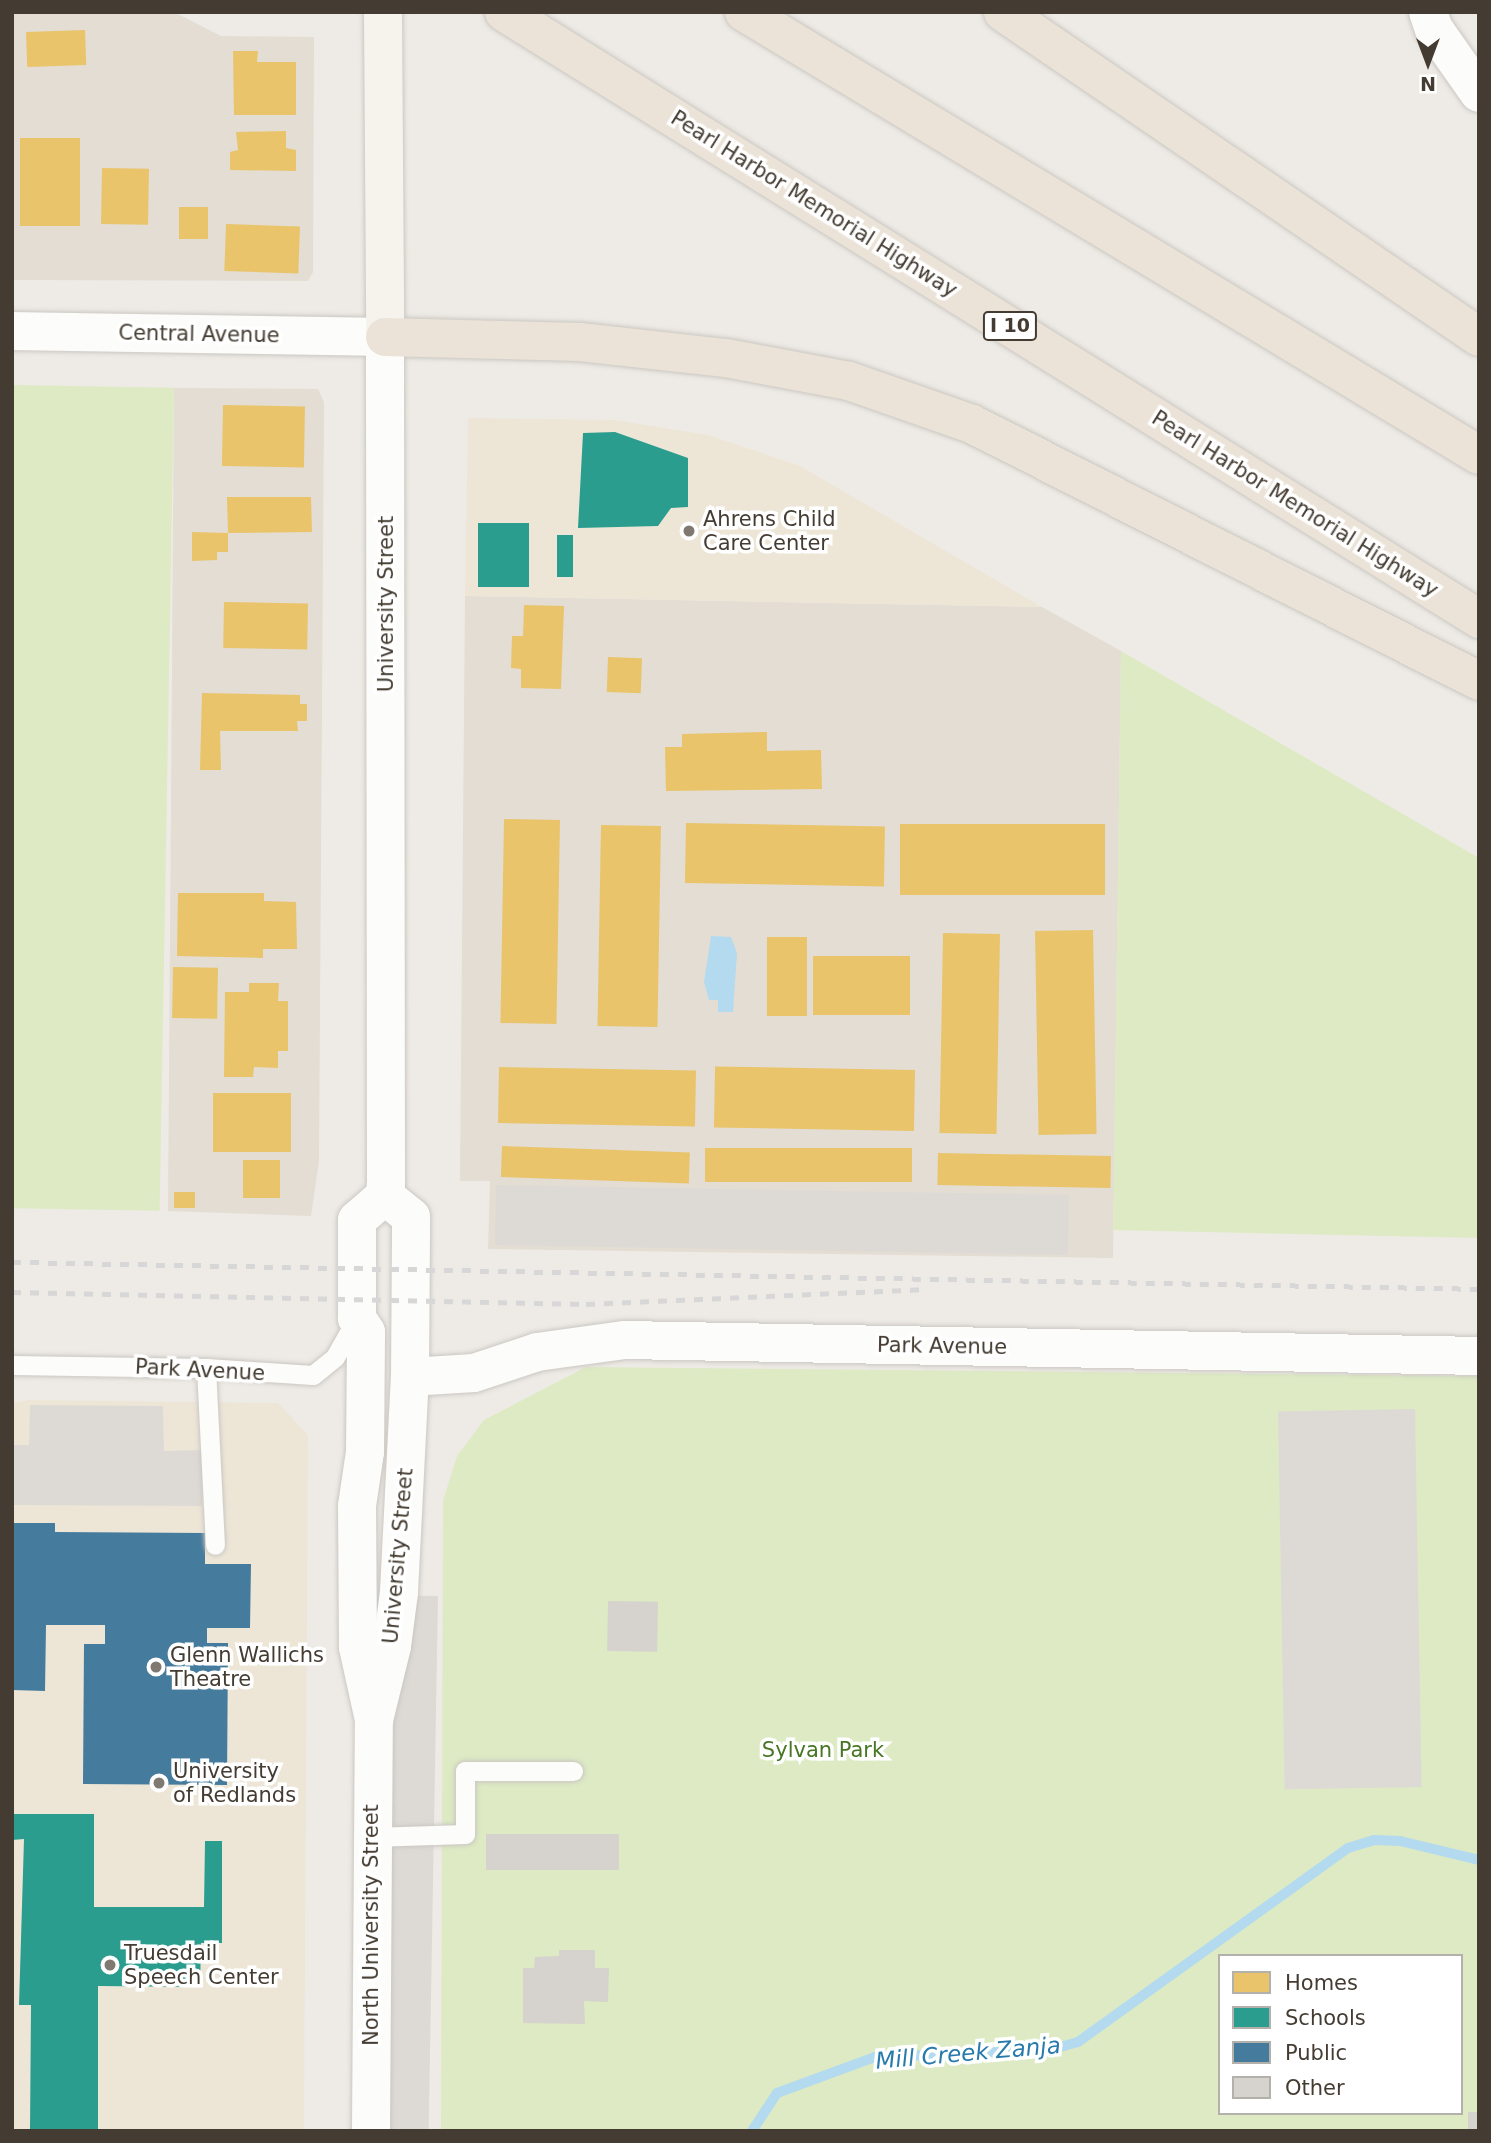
<!DOCTYPE html>
<html>
<head>
<meta charset="utf-8">
<style>
  body { margin:0 }
  #map { position:relative; width:1491px; height:2143px; overflow:hidden; background:#eeebe6; font-family:"DejaVu Sans",sans-serif }
  div>[style] { position:absolute }
  .residential>* { inset:0; background:#e3ddd3 }
  .education>* { inset:0; background:#ede6d7 }
  .green>* { inset:0; background:#ddeac4; transform-origin:0 0 }
  .parking>* { inset:0; background:#dddad6; transform-origin:0 0 }
  .water>* { inset:0; background:#b3daef }
  .homes>* { inset:0; background:#e9c46a; transform-origin:0 0 }
  .schools>* { inset:0; background:#2a9d8f; transform-origin:0 0 }
  .public>* { inset:0; background:#457b9d }
  .stream>* { height:10px; margin:-5px; padding:0 5px; transform-origin:5px; border-radius:5px; background:#b3daef }
  .building>* { inset:0; background:#d6d2cd; transform-origin:0 0 }
  .roads { filter:drop-shadow(0 0 2px #cbc7c2) drop-shadow(0 0 2px #cbc7c2) }
  .service>* { height:19px; margin:-9.5px; padding:0 9.5px; transform-origin:9.5px; border-radius:9.5px; background:#fcfcfb }
  .minor>* { height:38px; margin:-19px; padding:0 19px; transform-origin:19px; border-radius:19px; background:#fcfcfb }
  .tertiary>* { height:38px; margin:-19px; padding:0 19px; transform-origin:19px; border-radius:19px; background:#fcfcfb }
  .secondary>* { height:38px; margin:-19px; padding:0 19px; transform-origin:19px; border-radius:19px; background:#f6f3ec }
  .motorway>* { height:38px; margin:-19px; padding:0 19px; transform-origin:19px; border-radius:19px; background:#ebe3d7 }
  .rail>* { height:5px; margin-top:-2.5px; transform-origin:0; background:repeating-linear-gradient(90deg,#d8d7d7 0 9px,transparent 0 18px) }
  .dots>* { width:19px; height:19px; translate:-50% -50%; box-sizing:border-box; border:4px solid #fff; border-radius:50% }
  span { translate:-50% -50%; white-space:nowrap; text-align:center; line-height:1.15; -webkit-text-stroke:7px #fff; paint-order:stroke }
  .shield-label span { padding:2px 5px; background:#fff; border:2px solid; border-radius:5px; -webkit-text-stroke-width:0 }
  .shield-label { font-size:19px; color:#443c32; font-weight:700 }
  .street-label { font-size:21px; color:#443c32 }
  .poi-label { font-size:21px; color:#443c32 }
  .left { translate:0 -50%; text-align:left }
  .park-label { font-size:21px; color:#477724 }
  .water-label { font-size:23px; color:#277aab; font-style:italic }
  .frame { position:absolute; inset:0; border:14px solid #443c32; pointer-events:none }
  .legend { position:absolute; left:1218px; top:1954px; width:245px; height:161px; box-sizing:border-box; background:#fff; border:2px solid #b4b1ad; margin:0; padding:9px 12px; list-style:none; font-size:21px; color:#443c32 }
  .legend li { display:flex; align-items:center; gap:14px; height:35px }
  .legend b { width:35px; border:2px solid #b4b1ad }
  .north { position:absolute; left:1393px; top:28px; width:70px; height:70px; -webkit-text-stroke:5px #fff; paint-order:stroke; rotate:180deg; font-size:19px; font-weight:700; line-height:28px; text-align:center; color:#443c32 }
  .north::after { content:''; display:block; margin:auto; width:24px; height:32px; background:#443c32; clip-path:polygon(50% 0,100% 100%,50% 72%,0 100%) }
</style>
</head>
<body>
<div id="map">
  <div class="residential">
    <div style="clip-path:polygon(12px 12px,174px 12px,221px 36px,314px 37px,313px 272px,308px 281px,12px 280px)"></div>
    <div style="clip-path:polygon(174px 388px,318px 389px,324px 402px,319px 1161px,311px 1216px,168px 1211px)"></div>
    <div style="clip-path:polygon(465px 596px,1042px 607px,1121px 651px,1113px 1258px,488px 1249px,490px 1181px,460px 1181px)"></div>
  </div>
  <div class="education">
    <div style="clip-path:polygon(468px 418px,614px 420px,708px 435px,800px 466px,1042px 607px,465px 596px)"></div>
    <div style="clip-path:polygon(28px 1400px,278px 1403px,308px 1435px,304px 2131px,12px 2131px,12px 1403px)"></div>
  </div>
  <div class="green">
    <div style="left:12px;top:385px;width:162px;height:823px;rotate:1deg"></div>
    <div style="clip-path:polygon(1121px 651px,1479px 858px,1479px 1238px,1113px 1230px)"></div>
    <div style="clip-path:polygon(evenodd,586px 1367px,1479px 1376px,1479px 2131px,441px 2131px,443px 1501px,457px 1456px,484px 1420px,586px 1367px,1220px 1956px,1461px 1956px,1461px 2113px,1220px 2113px,1220px 1956px)"></div>
  </div>
  <div class="parking">
    <div style="left:496px;top:1185px;width:573px;height:60px;rotate:1deg"></div>
    <div style="clip-path:polygon(30px 1405px,163px 1406px,164px 1451px,202px 1450px,202px 1506px,12px 1505px,12px 1445px,29px 1445px)"></div>
    <div style="left:1415px;top:1409px;width:378px;height:137px;rotate:89deg"></div>
    <div style="left:438px;top:1596px;width:535px;height:50px;rotate:91deg"></div>
  </div>
  <div class="water">
    <div style="clip-path:polygon(711px 936px,731px 937px,737px 953px,733px 1012px,718px 1012px,718px 1000px,709px 1000px,704px 982px)"></div>
  </div>
  <div class="homes">
    <div style="left:85px;top:30px;width:35px;height:59px;rotate:88deg"></div>
    <div style="clip-path:polygon(233px 51px,258px 51px,257px 62px,296px 62px,296px 115px,234px 115px)"></div>
    <div style="clip-path:polygon(286px 131px,286px 148px,296px 150px,296px 171px,230px 170px,230px 152px,238px 150px,236px 132px)"></div>
    <div style="left:20px;top:138px;width:60px;height:88px"></div>
    <div style="left:102px;top:168px;width:47px;height:56px;rotate:1deg"></div>
    <div style="left:208px;top:207px;width:32px;height:29px;rotate:90deg"></div>
    <div style="left:226px;top:224px;width:74px;height:47px;rotate:2deg"></div>
    <div style="left:223px;top:405px;width:82px;height:61px;rotate:1deg"></div>
    <div style="clip-path:polygon(227px 497px,311px 497px,312px 532px,228px 533px,228px 552px,217px 552px,217px 560px,192px 561px,192px 532px,228px 533px)"></div>
    <div style="left:224px;top:602px;width:84px;height:46px;rotate:1deg"></div>
    <div style="clip-path:polygon(524px 605px,564px 606px,561px 689px,521px 688px,521px 669px,511px 668px,512px 636px,523px 636px)"></div>
    <div style="left:608px;top:657px;width:34px;height:35px;rotate:2deg"></div>
    <div style="clip-path:polygon(202px 693px,300px 695px,300px 704px,307px 704px,307px 721px,297px 721px,298px 731px,220px 731px,221px 770px,200px 770px)"></div>
    <div style="clip-path:polygon(767px 732px,767px 751px,821px 750px,822px 789px,666px 791px,665px 747px,682px 747px,682px 734px)"></div>
    <div style="left:560px;top:820px;width:204px;height:56px;rotate:91deg"></div>
    <div style="left:686px;top:823px;width:199px;height:60px;rotate:1deg"></div>
    <div style="left:900px;top:824px;width:205px;height:71px"></div>
    <div style="left:601px;top:825px;width:60px;height:201px;rotate:1deg"></div>
    <div style="clip-path:polygon(178px 893px,264px 893px,264px 901px,296px 902px,297px 949px,263px 949px,263px 958px,177px 956px)"></div>
    <div style="left:1093px;top:930px;width:204px;height:58px;rotate:89deg"></div>
    <div style="left:943px;top:933px;width:57px;height:200px;rotate:1deg"></div>
    <div style="left:767px;top:937px;width:40px;height:79px"></div>
    <div style="left:813px;top:956px;width:97px;height:59px"></div>
    <div style="left:173px;top:967px;width:45px;height:51px;rotate:1deg"></div>
    <div style="clip-path:polygon(249px 983px,279px 983px,278px 1001px,288px 1001px,288px 1051px,278px 1051px,278px 1068px,254px 1067px,253px 1077px,224px 1077px,225px 992px,249px 992px)"></div>
    <div style="left:499px;top:1067px;width:197px;height:56px;rotate:1deg"></div>
    <div style="left:915px;top:1070px;width:61px;height:200px;rotate:91deg"></div>
    <div style="left:213px;top:1093px;width:78px;height:59px"></div>
    <div style="left:502px;top:1146px;width:188px;height:31px;rotate:2deg"></div>
    <div style="left:705px;top:1148px;width:207px;height:34px"></div>
    <div style="left:938px;top:1153px;width:173px;height:32px;rotate:1deg"></div>
    <div style="left:243px;top:1160px;width:37px;height:38px"></div>
    <div style="left:174px;top:1192px;width:21px;height:16px"></div>
  </div>
  <div class="schools">
    <div style="clip-path:polygon(615px 432px,688px 458px,688px 507px,671px 508px,658px 526px,578px 528px,583px 433px)"></div>
    <div style="left:478px;top:523px;width:51px;height:64px"></div>
    <div style="left:557px;top:535px;width:16px;height:42px"></div>
    <div style="clip-path:polygon(12px 1814px,94px 1814px,94px 1907px,204px 1907px,205px 1841px,222px 1841px,222px 1943px,201px 1943px,200px 1987px,98px 1986px,98px 2131px,30px 2131px,31px 2005px,19px 2005px,24px 1839px,12px 1840px)"></div>
  </div>
  <div class="public">
    <div style="clip-path:polygon(12px 1523px,55px 1523px,55px 1532px,205px 1533px,205px 1564px,251px 1564px,250px 1628px,207px 1628px,207px 1643px,228px 1643px,227px 1785px,83px 1784px,84px 1644px,105px 1644px,105px 1625px,46px 1625px,45px 1691px,12px 1690px)"></div>
  </div>
  <div class="stream">
    <div style="left:752px;top:2131px;width:45px;rotate:-56.7deg"></div>
    <div style="left:777px;top:2093px;width:104px;rotate:-20.2deg"></div>
    <div style="left:875px;top:2057px;width:175px;rotate:-2.3deg"></div>
    <div style="left:1050px;top:2050px;width:29px;rotate:-16deg"></div>
    <div style="left:1078px;top:2042px;width:332px;rotate:-35.7deg"></div>
    <div style="left:1348px;top:1848px;width:27px;rotate:-17deg"></div>
    <div style="left:1374px;top:1840px;width:26px;rotate:2deg"></div>
    <div style="left:1400px;top:1841px;width:81px;rotate:13.5deg"></div>
  </div>
  <div class="building">
    <div style="left:608px;top:1601px;width:50px;height:50px;rotate:1deg"></div>
    <div style="left:486px;top:1834px;width:133px;height:36px"></div>
    <div style="clip-path:polygon(559px 1950px,595px 1950px,595px 1968px,609px 1968px,608px 2002px,584px 2001px,585px 2024px,523px 2023px,523px 1968px,534px 1968px,535px 1957px,559px 1956px)"></div>
    <div style="left:1468px;top:2112px;width:11px;height:19px"></div>
  </div>
  <div class="roads">
    <div class="service">
      <div style="left:12px;top:1365px;width:194px;rotate:0.9deg"></div>
      <div style="left:206px;top:1368px;width:107px;rotate:3.7deg"></div>
      <div style="left:313px;top:1375px;width:28px;rotate:-39deg"></div>
      <div style="left:335px;top:1357px;width:45px;rotate:-60.6deg"></div>
      <div style="left:206px;top:1368px;width:177px;rotate:87.1deg"></div>
      <div style="left:371px;top:1837px;width:94px;rotate:-1.8deg"></div>
      <div style="left:465px;top:1834px;width:63px;rotate:-90deg"></div>
      <div style="left:465px;top:1771px;width:108px"></div>
    </div>
    <div class="minor">
      <div style="left:1428px;top:12px;width:18px;rotate:71deg"></div>
      <div style="left:1434px;top:29px;width:78px;rotate:54.9deg"></div>
      <div style="left:12px;top:331px;width:373px;rotate:0.9deg"></div>
      <div style="left:410px;top:1377px;width:64px;rotate:-3.6deg"></div>
      <div style="left:474px;top:1373px;width:66px;rotate:-18.4deg"></div>
      <div style="left:537px;top:1352px;width:89px;rotate:-7.8deg"></div>
      <div style="left:625px;top:1340px;width:854px;rotate:1.07deg"></div>
    </div>
    <div class="tertiary">
      <div style="left:374px;top:1720px;width:75px;rotate:-102.4deg"></div>
      <div style="left:358px;top:1647px;width:141px;rotate:-90.4deg"></div>
      <div style="left:357px;top:1506px;width:55px;rotate:-81.6deg"></div>
      <div style="left:365px;top:1452px;width:120px;rotate:-89.5deg"></div>
      <div style="left:366px;top:1332px;width:17px;rotate:-123deg"></div>
      <div style="left:357px;top:1318px;width:98px;rotate:-90deg"></div>
      <div style="left:357px;top:1220px;width:37px;rotate:-41deg"></div>
      <div style="left:385px;top:1196px;width:14px;rotate:-86deg"></div>
      <div style="left:386px;top:1182px;width:845px;rotate:-90.07deg"></div>
      <div style="left:371px;top:2131px;width:411px;rotate:-89.6deg"></div>
      <div style="left:374px;top:1720px;width:76px;rotate:-76.3deg"></div>
      <div style="left:392px;top:1646px;width:54px;rotate:-82.6deg"></div>
      <div style="left:399px;top:1592px;width:215px;rotate:-87.1deg"></div>
      <div style="left:410px;top:1377px;width:160px;rotate:-89.6deg"></div>
      <div style="left:411px;top:1217px;width:33px;rotate:-141deg"></div>
    </div>
    <div class="secondary">
      <div style="left:383px;top:12px;width:325px;rotate:89.6deg"></div>
    </div>
    <div class="motorway">
      <div style="left:504px;top:12px;width:1149px;rotate:31.9deg"></div>
      <div style="left:744px;top:12px;width:858px;rotate:31.08deg"></div>
      <div style="left:1003px;top:12px;width:576px;rotate:34.32deg"></div>
      <div style="left:385px;top:337px;width:195px;rotate:1.5deg"></div>
      <div style="left:580px;top:342px;width:147px;rotate:6.3deg"></div>
      <div style="left:726px;top:358px;width:125px;rotate:10.6deg"></div>
      <div style="left:849px;top:381px;width:130px;rotate:19.3deg"></div>
      <div style="left:972px;top:424px;width:568px;rotate:26.88deg"></div>
    </div>
  </div>
  <div class="rail">
    <div style="left:12px;top:1262px;width:1467px;rotate:1.05deg"></div>
    <div style="left:12px;top:1292px;width:574px;rotate:1.2deg"></div>
    <div style="left:586px;top:1304px;width:342px;rotate:-2.5deg"></div>
  </div>
  <div class="dots">
    <div style="left:689px;top:531px;background:#807971"></div>
    <div style="left:156px;top:1667px;background:#807971"></div>
    <div style="left:159px;top:1783px;background:#807971"></div>
    <div style="left:110px;top:1965px;background:#807971"></div>
  </div>
  <div class="shield-label">
    <span style="left:1010px;top:326px">I 10</span>
  </div>
  <div class="street-label">
    <span style="left:814px;top:204px;rotate:32deg">Pearl Harbor Memorial Highway</span>
    <span style="left:199px;top:334px;rotate:1deg">Central Avenue</span>
    <span style="left:1295px;top:504px;rotate:32deg">Pearl Harbor Memorial Highway</span>
    <span style="left:386px;top:604px;rotate:-90deg">University Street</span>
    <span style="left:942px;top:1346px;rotate:1deg">Park Avenue</span>
    <span style="left:200px;top:1370px;rotate:3deg">Park Avenue</span>
    <span style="left:398px;top:1556px;rotate:-85deg">University Street</span>
    <span style="left:371px;top:1925px;rotate:-90deg">North University Street</span>
  </div>
  <div class="poi-label">
    <span class="left" style="left:703px;top:531px">Ahrens Child<br>Care Center</span>
    <span class="left" style="left:170px;top:1667px">Glenn Wallichs<br>Theatre</span>
    <span class="left" style="left:173px;top:1783px">University<br>of Redlands</span>
    <span class="left" style="left:124px;top:1965px">Truesdail<br>Speech Center</span>
  </div>
  <div class="park-label">
    <span style="left:823px;top:1750px">Sylvan Park</span>
  </div>
  <div class="water-label">
    <span style="left:968px;top:2053px;rotate:-5deg">Mill Creek Zanja</span>
  </div>
  <div class="frame"></div>
  <ul class="legend">
  <li><b style="height:19px;background:#e9c46a"></b>Homes</li>
  <li><b style="height:19px;background:#2a9d8f"></b>Schools</li>
  <li><b style="height:19px;background:#457b9d"></b>Public</li>
  <li><b style="height:19px;background:#d6d2cd"></b>Other</li>
  </ul>
  <div class="north">N</div>
</div>
</body>
</html>
